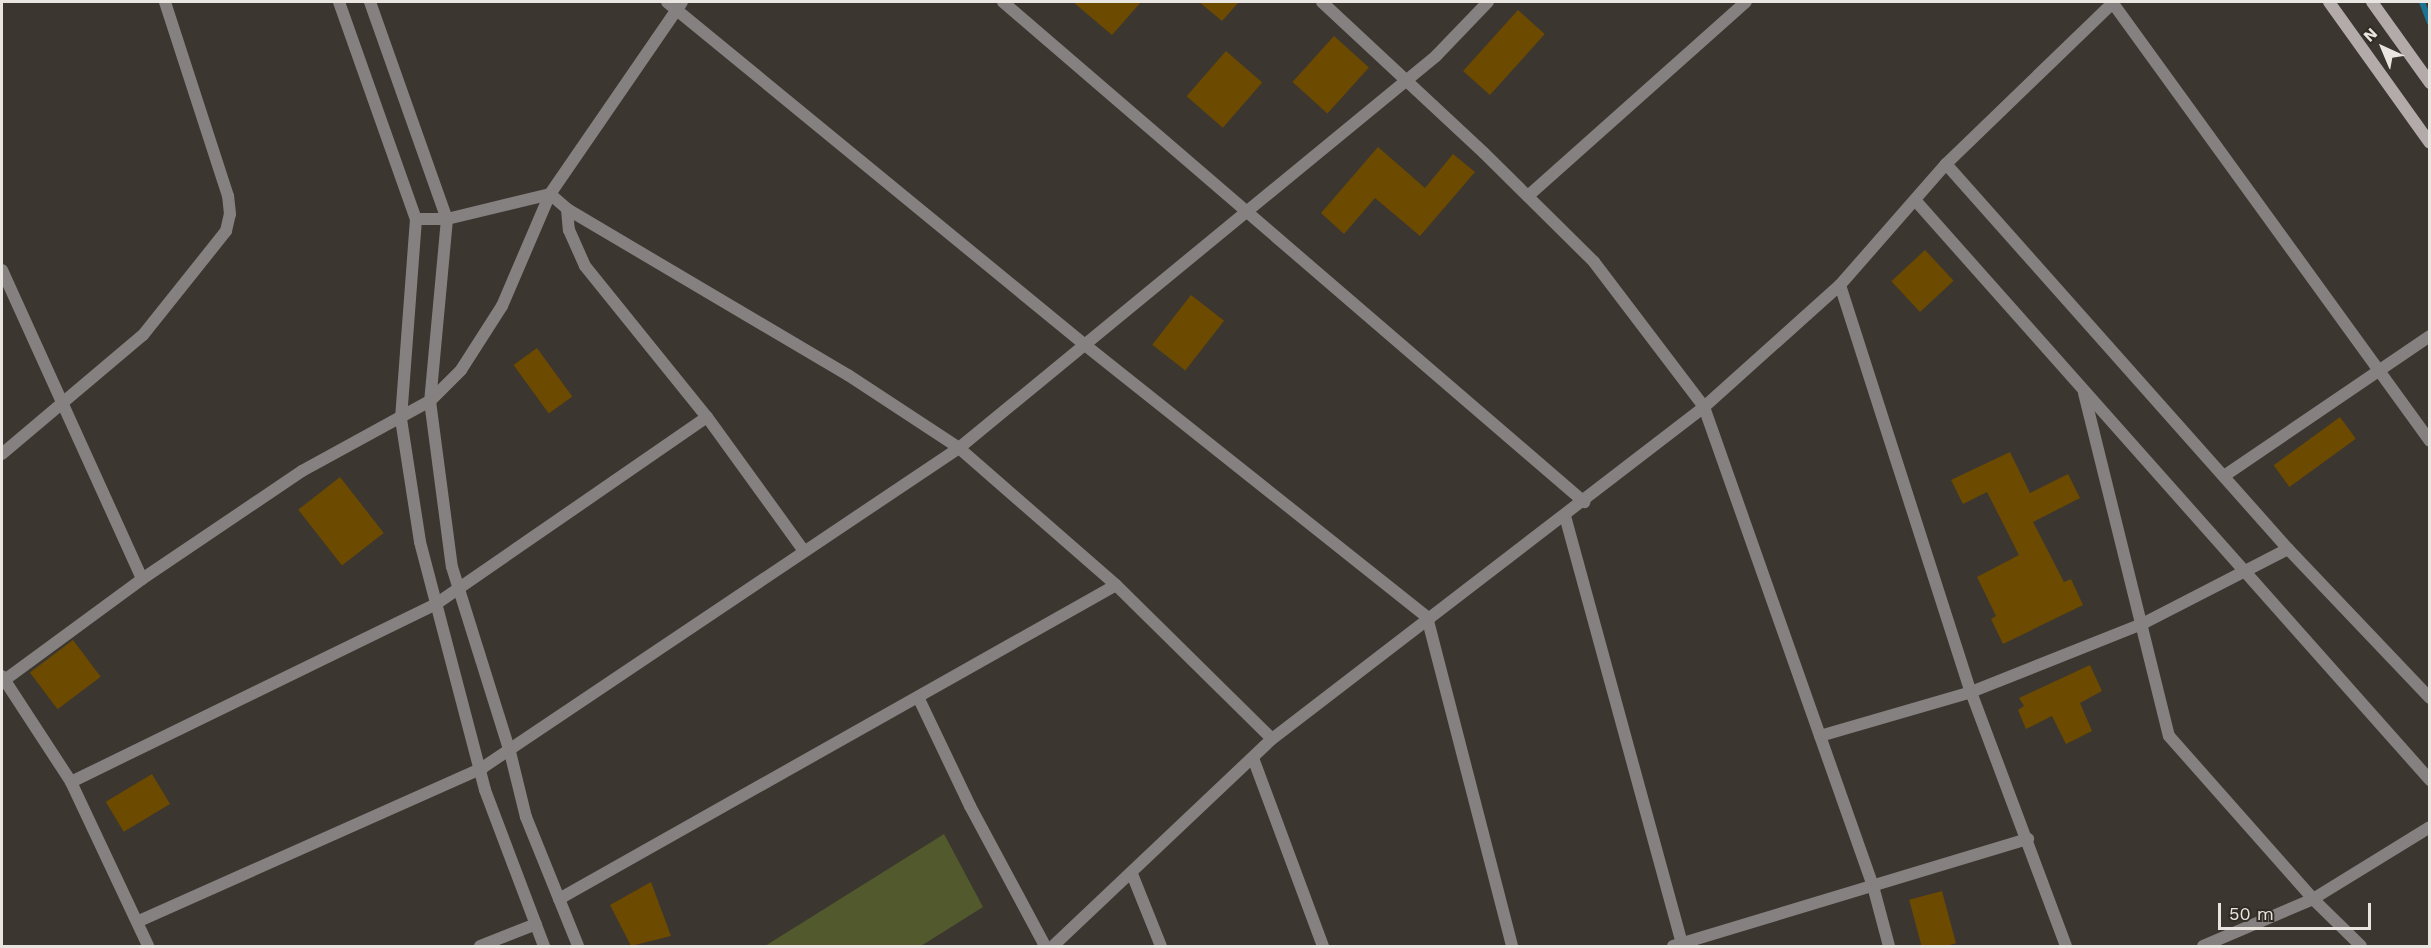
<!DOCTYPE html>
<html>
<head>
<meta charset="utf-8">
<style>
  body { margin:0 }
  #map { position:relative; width:2431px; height:948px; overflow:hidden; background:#3b362f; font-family:"Work Sans",sans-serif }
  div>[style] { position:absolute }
  .green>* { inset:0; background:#52592c }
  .stream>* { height:6px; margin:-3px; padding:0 3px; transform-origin:3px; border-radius:3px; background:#197391 }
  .building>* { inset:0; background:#6c4a00; transform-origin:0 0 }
  .minor>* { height:12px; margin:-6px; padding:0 6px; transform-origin:6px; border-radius:6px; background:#868181 }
  .tertiary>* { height:12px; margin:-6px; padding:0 6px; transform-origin:6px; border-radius:6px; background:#868181 }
  .secondary>* { height:12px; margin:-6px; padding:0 6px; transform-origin:6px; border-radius:6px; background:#b3aaaa }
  span { translate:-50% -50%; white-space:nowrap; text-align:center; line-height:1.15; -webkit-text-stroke:4.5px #312c25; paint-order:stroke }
  .frame { position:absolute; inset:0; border:3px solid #e9e6e1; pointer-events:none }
  .north { position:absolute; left:2353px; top:18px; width:60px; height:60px; -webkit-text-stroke:4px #312c25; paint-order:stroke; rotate:316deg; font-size:16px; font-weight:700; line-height:24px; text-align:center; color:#e9e6e1 }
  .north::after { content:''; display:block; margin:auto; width:21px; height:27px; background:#e9e6e1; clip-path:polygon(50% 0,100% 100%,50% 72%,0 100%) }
  .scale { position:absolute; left:2218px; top:903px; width:153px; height:27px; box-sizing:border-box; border:3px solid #e9e6e1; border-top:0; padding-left:8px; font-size:18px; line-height:21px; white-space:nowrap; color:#e9e6e1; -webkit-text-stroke:4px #312c25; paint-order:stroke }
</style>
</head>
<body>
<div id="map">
  <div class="green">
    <div style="clip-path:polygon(944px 834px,983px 907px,921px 946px,765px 946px)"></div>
  </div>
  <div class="stream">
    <div style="left:2422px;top:2px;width:22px;rotate:69deg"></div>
  </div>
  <div class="building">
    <div style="clip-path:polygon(1073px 2px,1141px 2px,1112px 35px)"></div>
    <div style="clip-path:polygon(1199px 2px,1239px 2px,1222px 21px)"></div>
    <div style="left:1518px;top:10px;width:36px;height:82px;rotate:42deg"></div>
    <div style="left:1334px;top:36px;width:47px;height:62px;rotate:42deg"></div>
    <div style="left:1226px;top:51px;width:48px;height:60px;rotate:41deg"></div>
    <div style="clip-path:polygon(1378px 147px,1425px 188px,1453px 154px,1475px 172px,1420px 236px,1375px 198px,1344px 234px,1321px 213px)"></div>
    <div style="left:1925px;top:250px;width:42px;height:46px;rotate:47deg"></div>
    <div style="left:1191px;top:295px;width:42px;height:63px;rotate:38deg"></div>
    <div style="left:537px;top:348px;width:60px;height:29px;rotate:54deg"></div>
    <div style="left:2340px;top:417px;width:27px;height:82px;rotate:54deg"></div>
    <div style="clip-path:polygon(2010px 452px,2030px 493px,2068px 474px,2080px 498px,2033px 522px,2064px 582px,2071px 579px,2083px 605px,2003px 644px,1991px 619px,1996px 616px,1977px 577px,2019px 555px,1987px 492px,1963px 504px,1951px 480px)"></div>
    <div style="left:340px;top:477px;width:71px;height:53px;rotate:52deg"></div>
    <div style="left:73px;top:640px;width:46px;height:54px;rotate:53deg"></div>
    <div style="clip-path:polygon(2090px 665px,2102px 691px,2080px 703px,2092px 731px,2066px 744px,2052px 716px,2026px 729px,2018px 710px,2024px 706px,2019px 698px)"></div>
    <div style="left:152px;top:774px;width:35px;height:54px;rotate:59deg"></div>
    <div style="clip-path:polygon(651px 882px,671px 936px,631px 946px,610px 905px)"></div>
    <div style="left:1942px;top:891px;width:54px;height:34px;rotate:75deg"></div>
  </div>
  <div class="minor">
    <div style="left:667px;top:2px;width:541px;rotate:39.37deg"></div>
    <div style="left:1085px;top:345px;width:437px;rotate:38.5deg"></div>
    <div style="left:1427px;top:617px;width:340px;rotate:75.5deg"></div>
    <div style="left:1003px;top:2px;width:767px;rotate:40.71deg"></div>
    <div style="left:1322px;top:2px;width:221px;rotate:43deg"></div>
    <div style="left:1484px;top:153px;width:155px;rotate:44.7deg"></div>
    <div style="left:1594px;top:262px;width:182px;rotate:52.8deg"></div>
    <div style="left:1704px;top:407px;width:508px;rotate:70.57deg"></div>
    <div style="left:1873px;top:886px;width:62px;rotate:75.1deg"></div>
    <div style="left:2112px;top:2px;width:542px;rotate:54.08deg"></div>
    <div style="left:1946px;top:164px;width:515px;rotate:48.38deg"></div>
    <div style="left:2288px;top:549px;width:206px;rotate:46.4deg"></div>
    <div style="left:1528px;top:196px;width:292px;rotate:-41.7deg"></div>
    <div style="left:1915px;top:200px;width:776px;rotate:48.4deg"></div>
    <div style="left:567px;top:209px;width:21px;rotate:85deg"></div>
    <div style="left:569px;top:230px;width:39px;rotate:66deg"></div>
    <div style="left:585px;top:266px;width:194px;rotate:51.1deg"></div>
    <div style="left:707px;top:417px;width:165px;rotate:54.1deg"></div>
    <div style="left:416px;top:219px;width:31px"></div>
    <div style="left:447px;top:219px;width:106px;rotate:-13.6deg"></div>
    <div style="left:550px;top:194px;width:233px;rotate:-55.5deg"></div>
    <div style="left:2px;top:270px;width:339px;rotate:65.6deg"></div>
    <div style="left:1840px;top:285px;width:428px;rotate:72.2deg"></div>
    <div style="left:1971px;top:692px;width:271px;rotate:69.5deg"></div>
    <div style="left:2084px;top:393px;width:353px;rotate:76.1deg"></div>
    <div style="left:2169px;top:736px;width:217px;rotate:48.5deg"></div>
    <div style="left:2313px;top:899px;width:67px;rotate:44.4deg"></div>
    <div style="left:2px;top:454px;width:185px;rotate:-40.2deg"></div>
    <div style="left:143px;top:335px;width:133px;rotate:-51.4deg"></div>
    <div style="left:226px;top:231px;width:17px;rotate:-77deg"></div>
    <div style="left:230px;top:214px;width:18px;rotate:-96deg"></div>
    <div style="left:228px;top:196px;width:204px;rotate:-108deg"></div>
    <div style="left:2224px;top:476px;width:249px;rotate:-34.2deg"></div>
    <div style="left:1565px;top:516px;width:446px;rotate:74.7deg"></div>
    <div style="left:2px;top:676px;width:126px;rotate:56.9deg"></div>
    <div style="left:71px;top:782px;width:181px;rotate:64.8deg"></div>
    <div style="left:2px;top:682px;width:174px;rotate:-36.3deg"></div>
    <div style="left:142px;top:579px;width:193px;rotate:-34deg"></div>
    <div style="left:302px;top:471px;width:146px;rotate:-28.7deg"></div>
    <div style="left:430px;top:401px;width:44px;rotate:-45deg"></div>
    <div style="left:461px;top:370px;width:76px;rotate:-57.4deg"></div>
    <div style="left:502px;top:306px;width:122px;rotate:-66.8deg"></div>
    <div style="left:550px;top:194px;width:23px;rotate:41deg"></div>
    <div style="left:567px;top:209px;width:326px;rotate:30.6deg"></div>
    <div style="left:848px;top:375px;width:133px;rotate:33.3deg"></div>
    <div style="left:959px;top:448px;width:208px;rotate:41.1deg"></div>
    <div style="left:1116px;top:585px;width:219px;rotate:44.6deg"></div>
    <div style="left:919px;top:699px;width:119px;rotate:64.5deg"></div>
    <div style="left:970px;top:806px;width:159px;rotate:61.8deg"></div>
    <div style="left:1820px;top:736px;width:157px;rotate:-16.2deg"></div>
    <div style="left:1971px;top:692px;width:186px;rotate:-21.7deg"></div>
    <div style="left:2144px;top:623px;width:162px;rotate:-27.2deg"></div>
    <div style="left:1253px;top:758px;width:201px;rotate:69.6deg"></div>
    <div style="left:71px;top:782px;width:406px;rotate:-26deg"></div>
    <div style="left:436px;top:604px;width:329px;rotate:-34.6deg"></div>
    <div style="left:1132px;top:874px;width:78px;rotate:68.1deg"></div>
    <div style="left:559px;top:899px;width:639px;rotate:-29.41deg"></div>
    <div style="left:139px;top:921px;width:376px;rotate:-24deg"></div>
    <div style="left:482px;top:768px;width:574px;rotate:-33.86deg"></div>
    <div style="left:959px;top:448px;width:617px;rotate:-39.41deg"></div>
    <div style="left:1436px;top:56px;width:75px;rotate:-46.1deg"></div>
    <div style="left:480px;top:946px;width:60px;rotate:-21.4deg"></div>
    <div style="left:1053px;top:946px;width:301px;rotate:-43.4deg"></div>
    <div style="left:1272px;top:739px;width:545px;rotate:-37.54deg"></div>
    <div style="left:1704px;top:407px;width:183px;rotate:-41.9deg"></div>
    <div style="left:1840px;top:285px;width:161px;rotate:-48.8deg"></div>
    <div style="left:1946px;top:164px;width:233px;rotate:-44deg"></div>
    <div style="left:1673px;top:946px;width:371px;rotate:-16.8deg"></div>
    <div style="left:2203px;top:946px;width:120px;rotate:-23.1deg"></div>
    <div style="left:2313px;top:899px;width:137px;rotate:-31.6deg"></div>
  </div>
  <div class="tertiary">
    <div style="left:339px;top:2px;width:230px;rotate:70.5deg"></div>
    <div style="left:416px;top:219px;width:201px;rotate:94.3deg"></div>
    <div style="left:401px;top:419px;width:124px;rotate:81.2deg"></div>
    <div style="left:420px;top:542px;width:256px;rotate:75.3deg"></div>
    <div style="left:485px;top:790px;width:167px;rotate:69.3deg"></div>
    <div style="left:370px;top:2px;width:230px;rotate:70.5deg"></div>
    <div style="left:447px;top:219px;width:183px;rotate:95.3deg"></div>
    <div style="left:430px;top:401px;width:167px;rotate:82.5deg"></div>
    <div style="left:452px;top:567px;width:194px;rotate:72.6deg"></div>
    <div style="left:510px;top:752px;width:67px;rotate:76.2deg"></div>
    <div style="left:526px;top:817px;width:139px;rotate:68deg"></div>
  </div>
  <div class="secondary">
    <div style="left:2329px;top:2px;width:173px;rotate:54.4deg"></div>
    <div style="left:2372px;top:2px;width:100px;rotate:54.4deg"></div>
  </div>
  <div class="frame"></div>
  <div class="north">N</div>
  <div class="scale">50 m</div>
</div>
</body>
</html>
